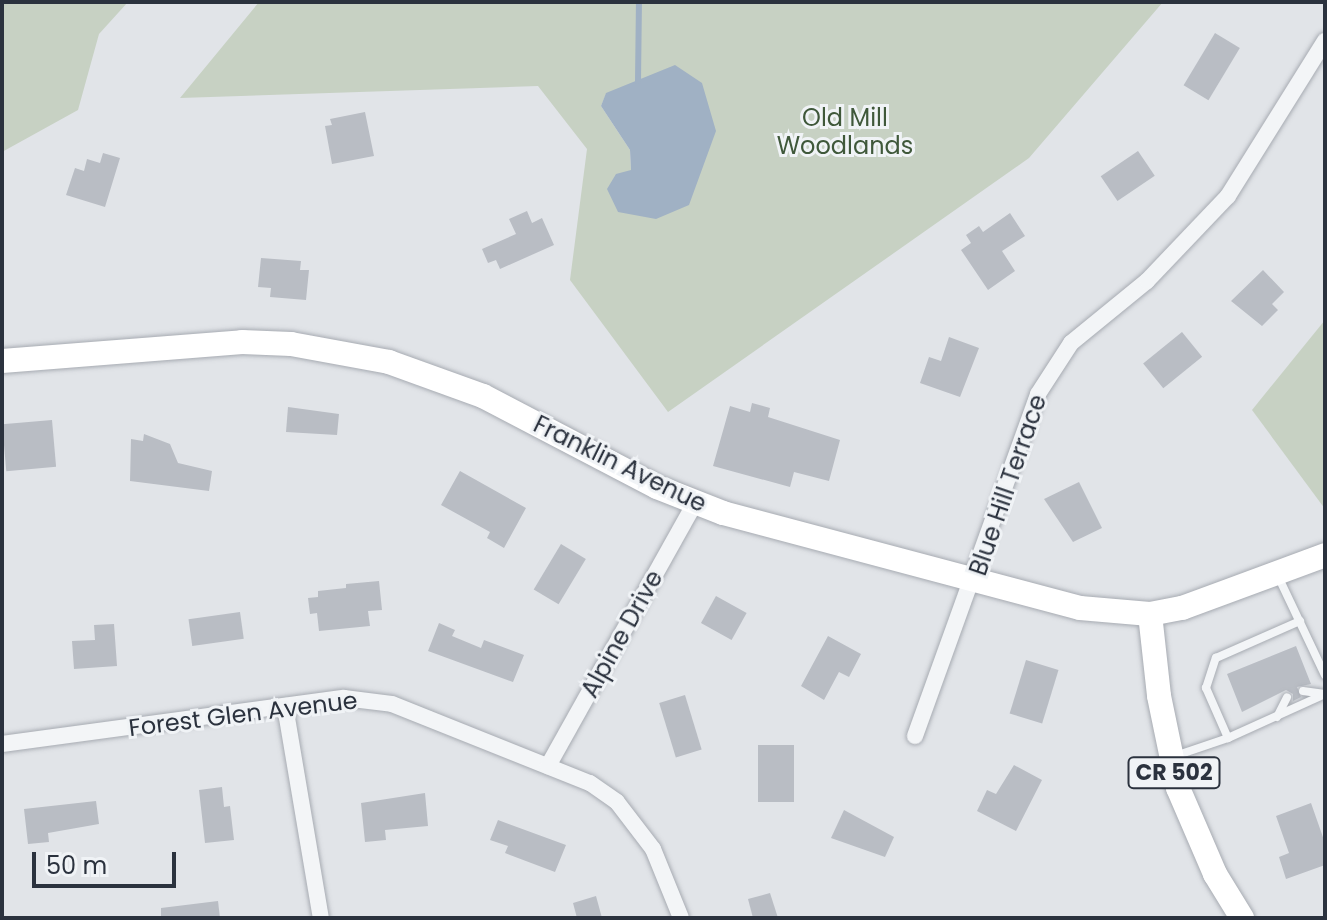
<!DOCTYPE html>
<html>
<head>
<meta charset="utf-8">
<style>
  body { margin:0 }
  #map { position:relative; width:1327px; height:920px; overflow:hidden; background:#e1e4e8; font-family:Poppins,sans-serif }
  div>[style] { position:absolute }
  .green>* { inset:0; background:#c7d1c3 }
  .water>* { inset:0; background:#a0b1c4 }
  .stream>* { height:6px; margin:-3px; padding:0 3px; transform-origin:3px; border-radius:3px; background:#a0b1c4 }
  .building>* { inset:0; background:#b9bdc4; transform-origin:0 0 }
  .roads { filter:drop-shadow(0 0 2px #a7abb2) drop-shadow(0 0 2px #a7abb2) }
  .service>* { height:8px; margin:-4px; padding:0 4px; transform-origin:4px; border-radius:4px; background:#f3f5f7 }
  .minor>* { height:16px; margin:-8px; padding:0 8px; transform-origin:8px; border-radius:8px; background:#f3f5f7 }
  .primary>* { height:24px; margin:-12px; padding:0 12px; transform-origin:12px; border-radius:12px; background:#fff }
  span { translate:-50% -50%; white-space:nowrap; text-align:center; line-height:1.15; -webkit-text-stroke:6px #f0f3f6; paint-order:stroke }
  .shield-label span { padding:2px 6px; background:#f0f3f6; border:2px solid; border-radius:6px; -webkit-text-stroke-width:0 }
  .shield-label { font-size:22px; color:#2b323e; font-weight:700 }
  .park-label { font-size:24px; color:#3f583a }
  .street-label { font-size:24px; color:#2b323e }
  .frame { position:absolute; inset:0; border:4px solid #2b323e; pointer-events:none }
  .scale { position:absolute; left:32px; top:852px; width:144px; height:36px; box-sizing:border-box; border:4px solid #2b323e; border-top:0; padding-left:10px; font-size:24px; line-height:28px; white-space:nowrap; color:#2b323e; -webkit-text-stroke:6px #f0f3f6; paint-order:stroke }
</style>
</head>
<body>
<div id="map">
  <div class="green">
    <div style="clip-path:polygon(2px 2px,128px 2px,99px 34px,78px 110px,2px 152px)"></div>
    <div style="clip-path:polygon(evenodd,259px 2px,1163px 2px,1029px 158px,668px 412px,570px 280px,587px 149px,538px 86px,180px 98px,259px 2px,675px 66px,618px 212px,631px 170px,630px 150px,601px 106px,606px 94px,675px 66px)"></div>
    <div style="clip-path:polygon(1325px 320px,1325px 509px,1252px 410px)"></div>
  </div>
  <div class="water">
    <div style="clip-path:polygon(675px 65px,702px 83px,716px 131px,689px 205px,656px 219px,618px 212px,607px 189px,616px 174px,631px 170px,630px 150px,601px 106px,606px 93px)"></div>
  </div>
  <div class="stream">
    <div style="left:638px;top:81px;width:79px;rotate:-89.3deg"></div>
  </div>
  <div class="building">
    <div style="left:1215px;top:33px;width:29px;height:61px;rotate:31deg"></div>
    <div style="clip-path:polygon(365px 112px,374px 156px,332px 164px,325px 126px,332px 125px,330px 119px)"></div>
    <div style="left:1138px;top:151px;width:30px;height:45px;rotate:56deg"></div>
    <div style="clip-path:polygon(103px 153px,120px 158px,105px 207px,66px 195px,75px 168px,84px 171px,87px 159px,100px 163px)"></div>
    <div style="clip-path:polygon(527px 211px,532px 223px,542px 218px,554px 245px,500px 269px,496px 260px,488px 263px,482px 249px,516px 234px,509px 219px)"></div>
    <div style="clip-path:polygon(1010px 213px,1025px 236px,1002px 251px,1015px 271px,988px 290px,961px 250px,971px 243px,966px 235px,979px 226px,983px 232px)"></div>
    <div style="clip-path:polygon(261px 258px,301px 261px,300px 270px,309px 270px,306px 300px,270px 297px,271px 288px,258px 287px)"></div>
    <div style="clip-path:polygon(1263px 270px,1284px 292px,1272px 304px,1278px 310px,1262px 326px,1231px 301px)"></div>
    <div style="left:1182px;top:332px;width:32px;height:50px;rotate:51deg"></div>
    <div style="clip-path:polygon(949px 337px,979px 348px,960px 397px,920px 383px,929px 357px,941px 361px)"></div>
    <div style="clip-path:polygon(752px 403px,770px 408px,768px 417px,840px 440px,829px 481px,794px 472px,790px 487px,713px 466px,730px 406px,750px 412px)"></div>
    <div style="clip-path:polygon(288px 407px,339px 414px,337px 435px,286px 432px)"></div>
    <div style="left:52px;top:420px;width:47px;height:50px;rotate:85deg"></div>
    <div style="clip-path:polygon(144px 434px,170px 444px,178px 463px,212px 471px,209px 491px,130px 481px,131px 439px,143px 441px)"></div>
    <div style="clip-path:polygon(460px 471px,526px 508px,504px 548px,487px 538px,490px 532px,441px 505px)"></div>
    <div style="clip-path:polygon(1079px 482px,1102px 528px,1073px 542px,1044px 499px)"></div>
    <div style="left:561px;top:544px;width:29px;height:53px;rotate:31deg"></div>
    <div style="clip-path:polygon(379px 581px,382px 610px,368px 611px,370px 626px,319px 631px,317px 613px,310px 614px,308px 598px,318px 597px,318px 591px,346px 588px,346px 584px)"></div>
    <div style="left:716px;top:596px;width:35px;height:31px;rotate:29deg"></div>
    <div style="left:240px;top:612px;width:27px;height:52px;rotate:82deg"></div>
    <div style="clip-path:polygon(439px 623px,455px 630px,452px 636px,481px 648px,484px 640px,524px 655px,513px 682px,428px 651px)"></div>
    <div style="clip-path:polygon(114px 624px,117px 666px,74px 669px,72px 641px,95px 640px,94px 625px)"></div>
    <div style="clip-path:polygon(828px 636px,861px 654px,849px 677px,839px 672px,824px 700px,801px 686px)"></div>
    <div style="clip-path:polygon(1296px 646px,1311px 684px,1297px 687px,1301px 697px,1293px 701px,1293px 694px,1286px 690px,1242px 712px,1227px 674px)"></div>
    <div style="left:1026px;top:660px;width:34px;height:56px;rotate:17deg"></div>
    <div style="left:685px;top:695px;width:57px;height:27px;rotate:73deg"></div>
    <div style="left:794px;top:745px;width:57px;height:36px;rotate:90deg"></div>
    <div style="clip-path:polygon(1014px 765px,1042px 780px,1016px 831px,977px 811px,987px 790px,996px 794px)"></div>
    <div style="clip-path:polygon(222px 787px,224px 807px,230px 806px,234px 840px,205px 843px,199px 790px)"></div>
    <div style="clip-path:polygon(425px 793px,428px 826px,385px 830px,386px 840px,365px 842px,361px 803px)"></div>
    <div style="clip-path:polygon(96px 801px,99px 824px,48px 833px,49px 842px,28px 844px,24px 809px)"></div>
    <div style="clip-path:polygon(1311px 803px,1325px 843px,1325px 865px,1286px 879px,1279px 857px,1289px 853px,1276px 816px)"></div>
    <div style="clip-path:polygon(844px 810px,894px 837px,885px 857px,831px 838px)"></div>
    <div style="clip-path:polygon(498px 820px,566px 845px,555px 872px,505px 853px,508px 846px,490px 840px)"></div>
    <div style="clip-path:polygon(770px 893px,778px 918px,753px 918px,748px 899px)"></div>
    <div style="clip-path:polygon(596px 896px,602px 918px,577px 918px,573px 903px)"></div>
    <div style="clip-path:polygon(218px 901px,220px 918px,161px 918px,161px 908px)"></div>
  </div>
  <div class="roads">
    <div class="service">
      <div style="left:1277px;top:574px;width:112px;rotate:64.6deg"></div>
      <div style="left:1303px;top:691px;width:22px;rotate:8deg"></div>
      <div style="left:1277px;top:717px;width:22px;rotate:-63deg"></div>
      <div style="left:1228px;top:738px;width:55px;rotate:-113.7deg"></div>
      <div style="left:1206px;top:688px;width:32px;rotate:-72deg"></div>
      <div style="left:1216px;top:658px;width:92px;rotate:-23.8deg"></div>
      <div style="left:1175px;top:756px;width:56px;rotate:-18.8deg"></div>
      <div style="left:1228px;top:738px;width:107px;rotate:-24.4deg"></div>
    </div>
    <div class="minor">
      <div style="left:285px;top:706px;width:215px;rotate:80.4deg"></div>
      <div style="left:915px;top:736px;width:363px;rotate:-70.2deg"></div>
      <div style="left:1038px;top:394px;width:61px;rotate:-57.1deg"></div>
      <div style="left:1071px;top:343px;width:98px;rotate:-39.2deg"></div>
      <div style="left:1147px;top:281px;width:117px;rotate:-46.4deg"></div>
      <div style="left:1228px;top:196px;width:183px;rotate:-58deg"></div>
      <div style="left:2px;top:744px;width:345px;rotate:-7.7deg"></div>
      <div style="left:344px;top:698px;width:48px;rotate:7.1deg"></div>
      <div style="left:392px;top:704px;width:213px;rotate:21.8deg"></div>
      <div style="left:590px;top:783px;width:33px;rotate:35deg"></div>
      <div style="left:617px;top:802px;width:59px;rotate:52.5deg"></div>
      <div style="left:653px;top:849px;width:74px;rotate:67.9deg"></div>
      <div style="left:548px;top:766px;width:301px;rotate:-60.8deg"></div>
    </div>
    <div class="primary">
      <div style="left:2px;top:361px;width:241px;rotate:-4.5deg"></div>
      <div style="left:242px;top:342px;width:49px;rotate:2.3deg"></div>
      <div style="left:291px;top:344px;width:100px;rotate:10.4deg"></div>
      <div style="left:389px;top:362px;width:100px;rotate:19.9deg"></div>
      <div style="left:483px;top:396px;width:196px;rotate:27.6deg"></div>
      <div style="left:657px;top:487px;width:71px;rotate:21.5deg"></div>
      <div style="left:723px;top:513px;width:369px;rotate:14.9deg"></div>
      <div style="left:1080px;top:608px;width:70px;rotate:4.9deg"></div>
      <div style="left:1150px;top:614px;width:33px;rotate:-11deg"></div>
      <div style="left:1182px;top:608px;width:153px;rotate:-20.3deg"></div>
      <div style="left:1150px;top:614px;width:82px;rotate:83.7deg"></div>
      <div style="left:1159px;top:696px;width:94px;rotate:78.3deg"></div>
      <div style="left:1178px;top:788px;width:94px;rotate:66.7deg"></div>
      <div style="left:1215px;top:874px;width:52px;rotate:58.5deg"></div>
    </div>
  </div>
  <div class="shield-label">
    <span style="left:1174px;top:773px">CR 502</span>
  </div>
  <div class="park-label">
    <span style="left:845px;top:132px">Old Mill<br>Woodlands</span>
  </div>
  <div class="street-label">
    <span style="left:620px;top:464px;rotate:26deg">Franklin Avenue</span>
    <span style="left:1008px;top:485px;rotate:-71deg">Blue Hill Terrace</span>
    <span style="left:622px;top:634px;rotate:-61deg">Alpine Drive</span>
    <span style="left:243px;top:714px;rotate:-7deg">Forest Glen Avenue</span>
  </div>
  <div class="frame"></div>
  <div class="scale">50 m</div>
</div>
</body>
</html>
